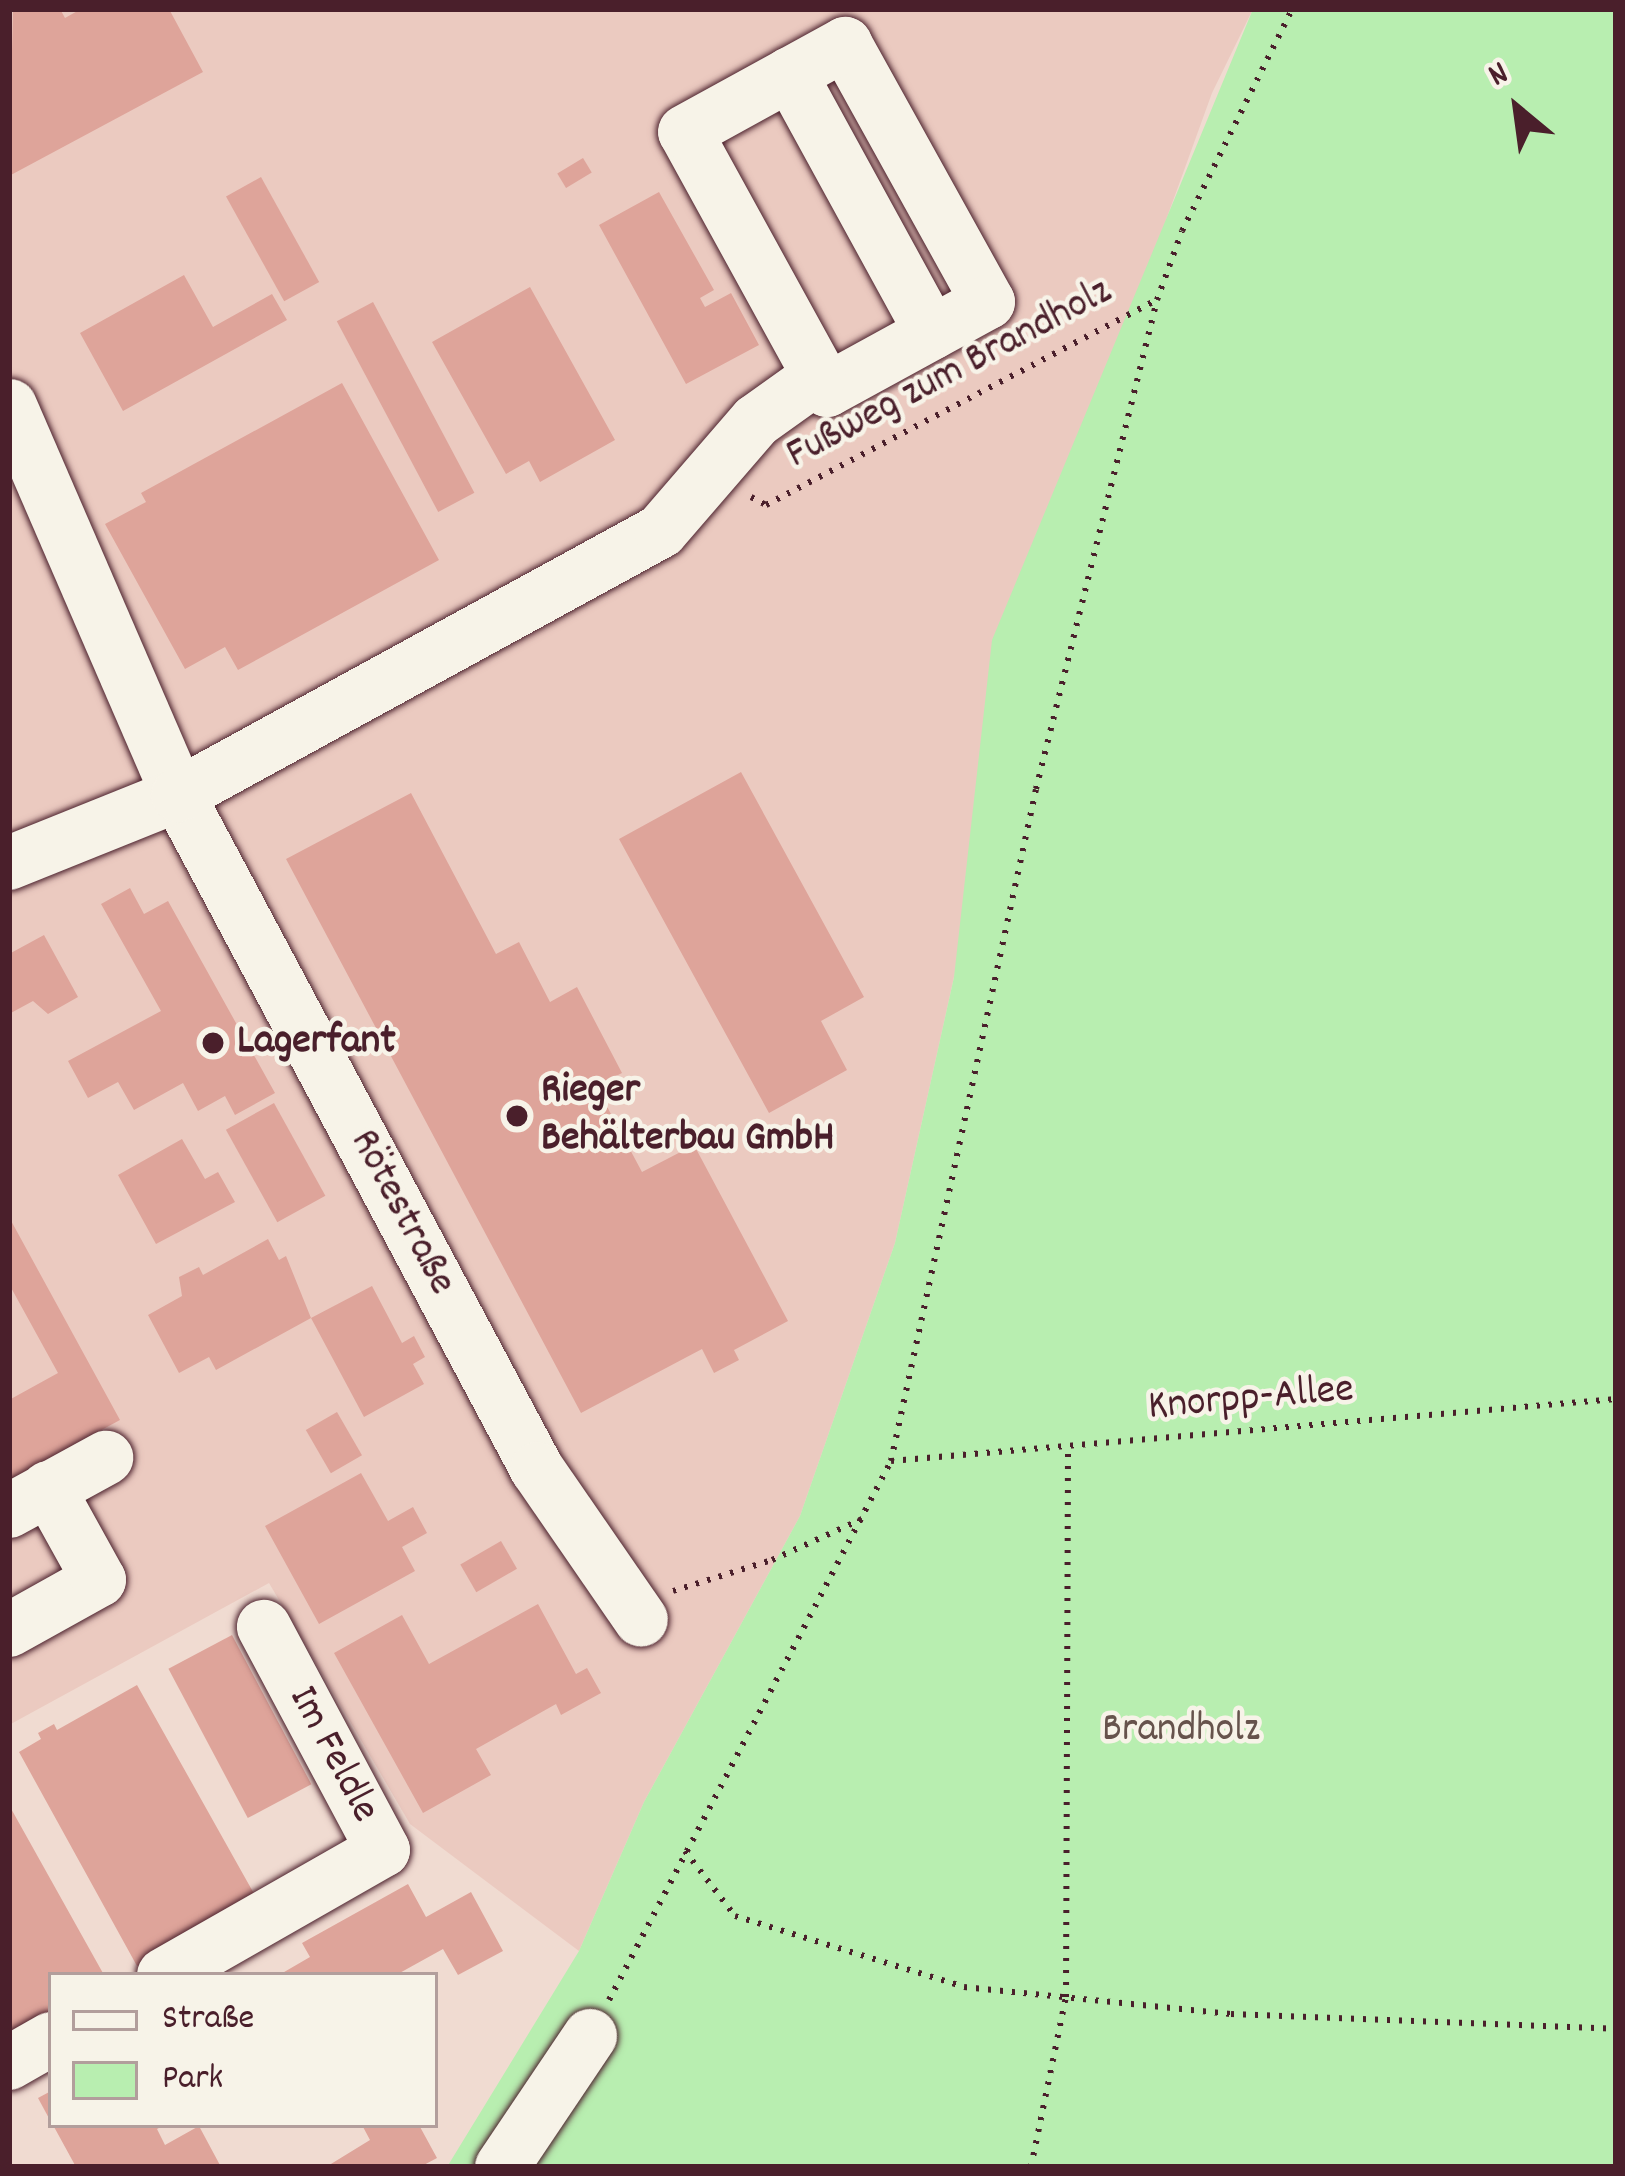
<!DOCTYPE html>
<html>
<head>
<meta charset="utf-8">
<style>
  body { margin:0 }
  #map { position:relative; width:1625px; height:2176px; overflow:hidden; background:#f0dbd1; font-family:Dekko,sans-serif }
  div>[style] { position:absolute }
  .built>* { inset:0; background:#ebcac0 }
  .green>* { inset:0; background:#b8eeb0 }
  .building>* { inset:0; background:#dea49a; transform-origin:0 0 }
  .path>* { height:6px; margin-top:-3px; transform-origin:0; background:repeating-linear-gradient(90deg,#4a1f2b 0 3px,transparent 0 12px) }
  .roads { filter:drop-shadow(0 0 3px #4a1f2b) drop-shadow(0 0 3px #4a1f2b) }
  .minor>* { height:54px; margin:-27px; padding:0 27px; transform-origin:27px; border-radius:27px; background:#f7f3e8 }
  .dots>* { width:33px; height:33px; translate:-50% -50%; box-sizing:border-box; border:6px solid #f7f3e8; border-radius:50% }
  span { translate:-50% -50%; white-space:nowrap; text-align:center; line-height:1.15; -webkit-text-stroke:9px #f7f3e8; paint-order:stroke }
  .street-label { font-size:42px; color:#4a1f2b }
  .poi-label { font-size:42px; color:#4a1f2b; font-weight:700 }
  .left { translate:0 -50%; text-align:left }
  .park-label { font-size:42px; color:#66534c }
  .frame { position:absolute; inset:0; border:12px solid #4a1f2b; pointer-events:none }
  .legend { position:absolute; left:48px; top:1972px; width:390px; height:156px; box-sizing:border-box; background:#f7f3e8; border:3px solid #b29e9c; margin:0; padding:15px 21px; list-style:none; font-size:36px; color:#4a1f2b }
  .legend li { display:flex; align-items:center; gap:24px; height:60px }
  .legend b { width:60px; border:3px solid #b29e9c }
  .north { position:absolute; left:1457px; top:48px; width:120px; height:120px; -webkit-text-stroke:9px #f7f3e8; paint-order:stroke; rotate:331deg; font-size:33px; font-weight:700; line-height:48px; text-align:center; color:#4a1f2b }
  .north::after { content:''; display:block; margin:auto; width:42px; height:54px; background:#4a1f2b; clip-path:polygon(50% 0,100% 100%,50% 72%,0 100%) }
</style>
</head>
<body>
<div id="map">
  <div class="built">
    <div style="clip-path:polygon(9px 9px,1253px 9px,1212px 93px,1123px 339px,954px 977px,895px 1243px,800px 1516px,644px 1802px,579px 1951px,410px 1824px,269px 1583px,9px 1725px)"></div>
  </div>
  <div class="green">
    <div style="clip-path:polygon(1253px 9px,1616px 9px,1616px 2167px,447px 2167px,579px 1951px,644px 1802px,800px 1516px,895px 1243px,954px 977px,992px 640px)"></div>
  </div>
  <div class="building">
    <div style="clip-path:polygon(13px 9px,60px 9px,65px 18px,81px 9px,169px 9px,203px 72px,9px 176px)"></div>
    <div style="left:583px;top:158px;width:17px;height:30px;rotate:59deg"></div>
    <div style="left:261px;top:177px;width:120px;height:40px;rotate:61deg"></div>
    <div style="clip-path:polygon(659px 192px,714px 290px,700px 298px,705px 307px,731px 293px,759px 345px,686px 384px,599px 225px)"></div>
    <div style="clip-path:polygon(184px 275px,213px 327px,272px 294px,287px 320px,123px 411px,80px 333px)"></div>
    <div style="clip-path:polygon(530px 287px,615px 440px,540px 482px,529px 461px,506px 474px,432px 342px)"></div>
    <div style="left:373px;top:302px;width:216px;height:41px;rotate:62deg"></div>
    <div style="clip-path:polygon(342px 383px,439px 560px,238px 670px,225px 647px,185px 669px,105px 524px,146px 502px,141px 493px)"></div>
    <div style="clip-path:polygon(741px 772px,864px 997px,821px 1021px,847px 1070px,769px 1113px,619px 839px)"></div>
    <div style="clip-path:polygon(411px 793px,496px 954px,519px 942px,550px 1002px,577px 987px,622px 1073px,596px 1086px,642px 1172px,694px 1145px,788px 1321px,734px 1350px,739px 1360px,714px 1373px,702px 1349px,581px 1413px,286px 859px)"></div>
    <div style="clip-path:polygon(130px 888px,144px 914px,168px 901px,275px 1093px,235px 1115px,225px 1096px,198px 1111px,183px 1083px,134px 1110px,118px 1082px,88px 1098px,68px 1061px,161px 1011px,101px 904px)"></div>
    <div style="clip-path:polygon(44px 935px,78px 997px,48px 1014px,33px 1001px,9px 1014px,9px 954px)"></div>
    <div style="left:274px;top:1103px;width:106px;height:55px;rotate:61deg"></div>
    <div style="clip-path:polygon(182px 1139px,205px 1179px,218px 1172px,235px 1202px,156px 1244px,118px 1175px)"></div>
    <div style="clip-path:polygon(9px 1217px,120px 1420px,9px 1480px,9px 1400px,58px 1373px,9px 1284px)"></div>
    <div style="clip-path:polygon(268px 1239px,279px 1260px,286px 1256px,311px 1318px,216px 1370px,209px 1357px,179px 1373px,148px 1315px,182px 1296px,179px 1277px,199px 1267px,203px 1275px)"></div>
    <div style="clip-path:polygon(372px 1286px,402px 1343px,414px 1336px,425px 1357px,413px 1364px,424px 1384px,364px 1417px,311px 1318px)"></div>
    <div style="left:337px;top:1412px;width:50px;height:36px;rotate:60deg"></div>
    <div style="clip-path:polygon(361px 1473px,388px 1521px,413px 1507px,427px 1533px,402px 1547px,415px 1571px,319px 1624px,265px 1526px)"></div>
    <div style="left:501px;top:1541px;width:32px;height:47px;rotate:60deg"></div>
    <div style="clip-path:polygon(538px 1604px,576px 1674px,587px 1668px,601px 1693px,561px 1715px,556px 1704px,476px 1749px,491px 1775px,423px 1813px,334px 1653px,402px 1615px,429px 1664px)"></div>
    <div style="left:232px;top:1635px;width:169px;height:72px;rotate:62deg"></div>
    <div style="clip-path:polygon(137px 1685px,257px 1899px,137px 1966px,19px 1752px,41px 1739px,38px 1733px,54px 1724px,57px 1730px)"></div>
    <div style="clip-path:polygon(9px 1805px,104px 1975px,51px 1975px,51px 2015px,9px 2038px)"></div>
    <div style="clip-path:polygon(408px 1884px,426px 1917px,471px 1892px,503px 1951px,458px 1975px,443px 1949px,396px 1975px,279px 1975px,310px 1957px,302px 1943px)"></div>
    <div style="clip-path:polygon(51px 2091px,51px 2122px,38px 2098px)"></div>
    <div style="clip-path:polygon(53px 2125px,164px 2125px,157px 2129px,165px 2145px,199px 2126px,221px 2167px,76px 2167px)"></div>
    <div style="clip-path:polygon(362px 2125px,419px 2125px,437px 2158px,420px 2167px,326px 2167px,370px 2140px)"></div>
  </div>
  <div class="path">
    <div style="left:751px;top:497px;width:17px;rotate:28deg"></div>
    <div style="left:766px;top:505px;width:441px;rotate:-27.7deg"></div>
    <div style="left:891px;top:1461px;width:728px;rotate:-4.89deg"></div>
    <div style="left:673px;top:1591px;width:104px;rotate:-17.4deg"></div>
    <div style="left:772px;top:1560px;width:99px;rotate:-24.5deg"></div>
    <div style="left:685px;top:1851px;width:82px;rotate:52.4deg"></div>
    <div style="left:735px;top:1916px;width:240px;rotate:17.2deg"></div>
    <div style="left:964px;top:1987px;width:268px;rotate:5.8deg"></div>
    <div style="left:1231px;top:2014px;width:385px;rotate:2.2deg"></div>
    <div style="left:609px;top:2000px;width:608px;rotate:-62.38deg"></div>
    <div style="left:891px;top:1461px;width:687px;rotate:-77.82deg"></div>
    <div style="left:1036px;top:789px;width:504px;rotate:-76.1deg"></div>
    <div style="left:1157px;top:300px;width:73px;rotate:-70.1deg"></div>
    <div style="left:1182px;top:231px;width:248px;rotate:-63.6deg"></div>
    <div style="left:1031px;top:2167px;width:174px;rotate:-78.4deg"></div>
    <div style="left:1066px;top:1997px;width:551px;rotate:-89.79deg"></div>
  </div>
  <div class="roads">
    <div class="minor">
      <div style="left:845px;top:44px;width:295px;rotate:61deg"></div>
      <div style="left:988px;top:302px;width:183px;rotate:151.3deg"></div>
      <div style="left:827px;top:390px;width:294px;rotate:-118.8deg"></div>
      <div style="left:685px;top:132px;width:183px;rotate:-28.8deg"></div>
      <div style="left:790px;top:74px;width:295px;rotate:61.3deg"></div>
      <div style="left:10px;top:406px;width:424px;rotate:66.6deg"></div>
      <div style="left:178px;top:795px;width:764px;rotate:61.96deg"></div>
      <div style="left:537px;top:1469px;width:183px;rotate:55.4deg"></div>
      <div style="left:9px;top:863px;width:182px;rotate:-21.9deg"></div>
      <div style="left:178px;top:795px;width:550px;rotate:-28.66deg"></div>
      <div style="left:661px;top:531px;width:145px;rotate:-49.2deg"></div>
      <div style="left:756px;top:421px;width:77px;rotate:-35.5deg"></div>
      <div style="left:9px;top:1511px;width:111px;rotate:-28.7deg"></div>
      <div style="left:9px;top:1630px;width:103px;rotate:-29.1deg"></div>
      <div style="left:99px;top:1580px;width:105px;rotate:-119deg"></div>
      <div style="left:164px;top:1975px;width:252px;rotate:-29.7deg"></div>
      <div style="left:383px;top:1850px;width:253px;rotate:-118.1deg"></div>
      <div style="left:9px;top:2063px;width:48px;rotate:-29.7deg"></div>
      <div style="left:502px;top:2167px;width:158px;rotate:-56.1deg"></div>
    </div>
  </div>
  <div class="dots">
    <div style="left:213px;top:1043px;background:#4a1f2b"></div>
    <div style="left:517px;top:1116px;background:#4a1f2b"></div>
  </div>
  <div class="street-label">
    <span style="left:950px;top:375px;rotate:-28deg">Fußweg zum Brandholz</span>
    <span style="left:401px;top:1213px;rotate:62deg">Rötestraße</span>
    <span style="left:1251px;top:1400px;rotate:-5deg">Knorpp-Allee</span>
    <span style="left:332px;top:1755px;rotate:62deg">Im Feldle</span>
  </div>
  <div class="poi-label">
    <span class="left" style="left:237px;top:1043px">Lagerfant</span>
    <span class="left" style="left:541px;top:1116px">Rieger<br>Behälterbau GmbH</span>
  </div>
  <div class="park-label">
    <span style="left:1181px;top:1731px">Brandholz</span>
  </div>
  <div class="frame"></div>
  <ul class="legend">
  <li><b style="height:15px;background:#f7f3e8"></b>Straße</li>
  <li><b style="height:33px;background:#b8eeb0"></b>Park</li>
  </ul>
  <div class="north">N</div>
</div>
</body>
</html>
